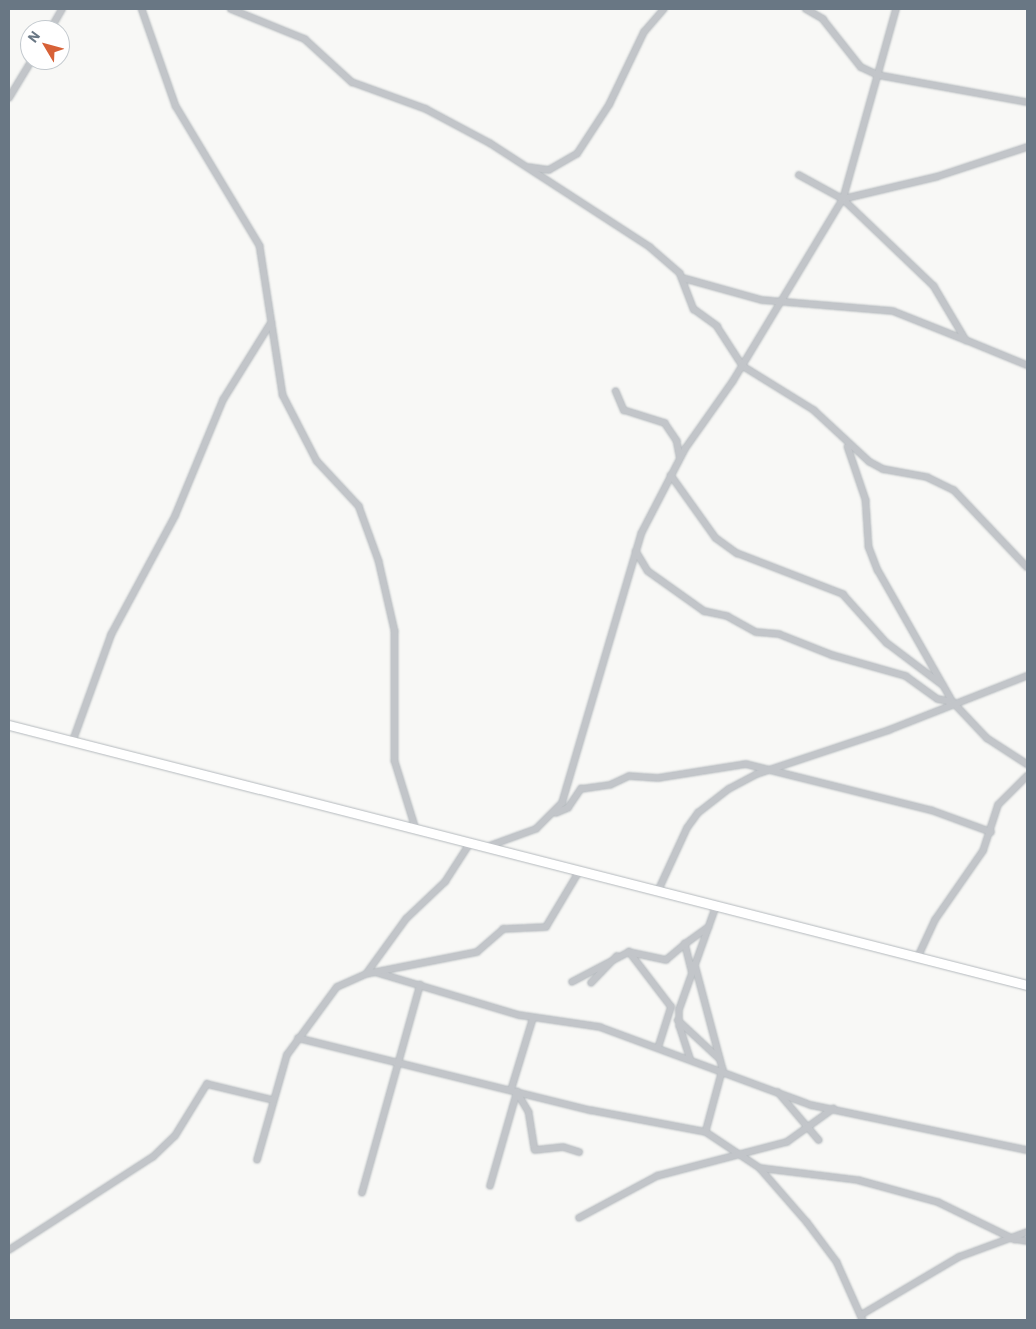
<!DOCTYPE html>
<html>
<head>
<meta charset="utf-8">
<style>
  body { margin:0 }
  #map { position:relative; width:1036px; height:1329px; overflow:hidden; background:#f8f8f6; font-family:"IBM Plex Sans",sans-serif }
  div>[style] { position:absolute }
  .roads { filter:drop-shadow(0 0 1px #b4b9bd) drop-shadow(0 0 1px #b4b9bd) }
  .street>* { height:5.5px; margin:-2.75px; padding:0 2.75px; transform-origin:2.75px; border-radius:2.75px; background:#c2c5c9 }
  .secondary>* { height:9px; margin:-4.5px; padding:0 4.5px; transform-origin:4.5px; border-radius:4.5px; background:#fff }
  span { translate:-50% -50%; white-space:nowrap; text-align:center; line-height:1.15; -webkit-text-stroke:5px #fff; paint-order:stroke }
  .frame { position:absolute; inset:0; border:10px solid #697784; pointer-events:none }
  .north { position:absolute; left:20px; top:20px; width:50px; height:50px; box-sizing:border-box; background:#fff; border:1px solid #c3c9ce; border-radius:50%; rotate:307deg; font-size:14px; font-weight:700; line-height:20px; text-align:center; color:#697784 }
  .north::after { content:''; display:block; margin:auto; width:18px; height:22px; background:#d76137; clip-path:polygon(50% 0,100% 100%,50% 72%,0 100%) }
</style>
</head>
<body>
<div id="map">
  <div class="roads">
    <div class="street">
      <div style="left:142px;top:9px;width:103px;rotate:70.7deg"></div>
      <div style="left:176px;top:106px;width:163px;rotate:59deg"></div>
      <div style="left:260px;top:246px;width:151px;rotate:81.2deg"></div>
      <div style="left:283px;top:395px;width:74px;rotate:62.7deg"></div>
      <div style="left:317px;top:461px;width:62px;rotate:47deg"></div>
      <div style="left:359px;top:506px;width:59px;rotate:70deg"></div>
      <div style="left:379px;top:561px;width:72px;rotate:77.1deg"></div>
      <div style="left:395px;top:631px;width:130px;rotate:90deg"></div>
      <div style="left:395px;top:761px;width:71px;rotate:72.8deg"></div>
      <div style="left:231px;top:9px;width:80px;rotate:22.1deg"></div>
      <div style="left:305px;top:39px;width:64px;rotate:42.5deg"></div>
      <div style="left:352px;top:82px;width:79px;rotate:20deg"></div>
      <div style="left:426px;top:109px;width:72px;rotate:28deg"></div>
      <div style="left:490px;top:143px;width:191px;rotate:33deg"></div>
      <div style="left:650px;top:247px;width:40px;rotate:41deg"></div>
      <div style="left:680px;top:273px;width:39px;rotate:69deg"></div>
      <div style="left:694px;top:309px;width:29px;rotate:36deg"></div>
      <div style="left:717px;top:326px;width:48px;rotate:57deg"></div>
      <div style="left:743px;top:366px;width:84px;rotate:31.8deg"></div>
      <div style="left:814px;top:410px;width:76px;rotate:42.9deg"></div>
      <div style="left:870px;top:462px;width:15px;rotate:28deg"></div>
      <div style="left:883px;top:469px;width:45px;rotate:10.3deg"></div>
      <div style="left:927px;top:477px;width:30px;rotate:26deg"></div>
      <div style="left:954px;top:490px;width:106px;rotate:46.5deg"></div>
      <div style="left:806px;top:9px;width:20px;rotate:30deg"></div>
      <div style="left:823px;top:19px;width:61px;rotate:51.6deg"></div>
      <div style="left:861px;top:67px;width:19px;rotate:25deg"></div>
      <div style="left:878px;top:75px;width:151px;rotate:10.3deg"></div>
      <div style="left:50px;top:30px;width:24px;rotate:-60deg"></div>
      <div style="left:9px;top:98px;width:44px;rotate:-58.8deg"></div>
      <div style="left:528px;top:167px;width:21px;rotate:8deg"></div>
      <div style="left:549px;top:170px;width:32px;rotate:-30deg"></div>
      <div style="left:577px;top:154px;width:59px;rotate:-56.9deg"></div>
      <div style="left:609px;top:105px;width:81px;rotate:-64.4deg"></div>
      <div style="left:644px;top:32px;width:30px;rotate:-49deg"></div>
      <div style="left:799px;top:175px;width:50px;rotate:28.6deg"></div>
      <div style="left:843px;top:199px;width:96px;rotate:-13.3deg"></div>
      <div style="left:936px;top:177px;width:96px;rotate:-18.2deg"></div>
      <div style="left:843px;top:199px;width:126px;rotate:43.7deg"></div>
      <div style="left:934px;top:286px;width:63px;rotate:59.3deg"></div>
      <div style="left:966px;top:340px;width:66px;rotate:22.3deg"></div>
      <div style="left:683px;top:278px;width:82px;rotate:15.6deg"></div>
      <div style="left:762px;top:300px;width:131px;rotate:4.8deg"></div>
      <div style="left:893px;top:311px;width:79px;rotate:21.7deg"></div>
      <div style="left:616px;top:391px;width:21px;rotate:67deg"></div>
      <div style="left:624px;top:410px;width:43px;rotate:17.6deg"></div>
      <div style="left:665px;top:423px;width:22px;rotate:56deg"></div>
      <div style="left:677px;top:441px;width:16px;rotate:79deg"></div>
      <div style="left:848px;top:447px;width:56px;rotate:71.2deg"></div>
      <div style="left:866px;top:500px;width:47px;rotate:86.3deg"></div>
      <div style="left:869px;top:547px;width:25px;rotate:69deg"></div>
      <div style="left:878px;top:570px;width:152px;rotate:60.4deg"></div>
      <div style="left:953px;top:702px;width:50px;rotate:46.6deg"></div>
      <div style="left:987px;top:738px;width:48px;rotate:33deg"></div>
      <div style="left:671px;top:475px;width:77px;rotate:54.5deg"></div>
      <div style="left:716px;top:538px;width:26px;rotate:36deg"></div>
      <div style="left:737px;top:553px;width:114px;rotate:21.1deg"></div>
      <div style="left:843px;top:594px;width:66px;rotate:48.1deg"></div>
      <div style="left:887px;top:643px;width:70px;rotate:36.9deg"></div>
      <div style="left:636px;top:551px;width:23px;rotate:59deg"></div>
      <div style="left:648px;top:571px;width:69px;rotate:35.5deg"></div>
      <div style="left:704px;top:611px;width:24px;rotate:12deg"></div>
      <div style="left:727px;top:616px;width:33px;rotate:29deg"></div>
      <div style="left:756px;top:632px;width:23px;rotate:5deg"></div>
      <div style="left:779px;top:634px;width:57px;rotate:21.6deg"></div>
      <div style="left:832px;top:655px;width:77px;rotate:15.8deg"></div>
      <div style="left:906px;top:676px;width:39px;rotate:36deg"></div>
      <div style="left:938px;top:699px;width:15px;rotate:11deg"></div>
      <div style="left:72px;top:743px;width:115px;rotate:-70.1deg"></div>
      <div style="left:111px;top:635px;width:135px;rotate:-61.7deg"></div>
      <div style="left:175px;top:516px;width:126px;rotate:-67.5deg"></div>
      <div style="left:223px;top:400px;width:91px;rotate:-58.1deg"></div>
      <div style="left:556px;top:813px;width:13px;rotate:-23deg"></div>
      <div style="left:568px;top:808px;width:23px;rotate:-56deg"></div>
      <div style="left:581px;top:789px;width:29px;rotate:-8deg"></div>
      <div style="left:610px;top:785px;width:21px;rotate:-25deg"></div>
      <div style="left:629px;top:776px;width:29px;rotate:4deg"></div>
      <div style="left:658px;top:778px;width:89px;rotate:-9deg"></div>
      <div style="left:746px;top:764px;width:191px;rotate:14deg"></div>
      <div style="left:931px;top:810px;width:64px;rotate:20.1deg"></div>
      <div style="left:489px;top:846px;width:50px;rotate:-19.9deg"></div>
      <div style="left:536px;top:829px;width:37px;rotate:-45deg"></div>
      <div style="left:562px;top:803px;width:280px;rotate:-73.6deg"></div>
      <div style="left:641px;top:534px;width:96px;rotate:-62.6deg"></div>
      <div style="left:685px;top:449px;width:83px;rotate:-54.8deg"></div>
      <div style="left:733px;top:381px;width:213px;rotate:-58.9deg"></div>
      <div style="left:843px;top:199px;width:197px;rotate:-74.4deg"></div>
      <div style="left:659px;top:889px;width:67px;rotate:-65.3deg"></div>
      <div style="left:687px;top:828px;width:19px;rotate:-54deg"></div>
      <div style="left:698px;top:813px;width:39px;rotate:-38deg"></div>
      <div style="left:729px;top:789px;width:32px;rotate:-28deg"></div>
      <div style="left:757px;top:774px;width:139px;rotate:-18.4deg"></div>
      <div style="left:889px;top:730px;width:148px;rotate:-21.4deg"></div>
      <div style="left:917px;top:959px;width:43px;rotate:-65.2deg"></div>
      <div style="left:935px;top:920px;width:84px;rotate:-55.2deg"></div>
      <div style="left:983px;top:851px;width:48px;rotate:-71.9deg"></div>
      <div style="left:998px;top:805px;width:41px;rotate:-45deg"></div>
      <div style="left:695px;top:964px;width:109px;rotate:75.1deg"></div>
      <div style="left:723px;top:1069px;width:65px;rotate:105.1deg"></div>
      <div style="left:706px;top:1132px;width:65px;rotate:33.7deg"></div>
      <div style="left:760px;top:1168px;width:72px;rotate:49deg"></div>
      <div style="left:807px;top:1222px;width:50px;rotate:53.1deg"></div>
      <div style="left:837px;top:1262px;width:64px;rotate:65.9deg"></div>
      <div style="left:378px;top:973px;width:147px;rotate:16.6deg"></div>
      <div style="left:519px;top:1015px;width:82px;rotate:8.4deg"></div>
      <div style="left:600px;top:1027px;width:225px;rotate:20.3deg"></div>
      <div style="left:811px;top:1105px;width:221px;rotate:11.8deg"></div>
      <div style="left:692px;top:973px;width:30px;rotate:-104deg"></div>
      <div style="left:685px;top:944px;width:29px;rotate:-36deg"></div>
      <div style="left:366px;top:974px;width:68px;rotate:-54deg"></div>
      <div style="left:406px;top:919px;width:54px;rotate:-43.5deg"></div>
      <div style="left:445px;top:882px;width:46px;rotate:-57.3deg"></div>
      <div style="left:572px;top:982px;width:64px;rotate:-27.8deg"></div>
      <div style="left:591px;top:983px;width:37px;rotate:-46deg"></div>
      <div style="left:678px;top:1020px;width:57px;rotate:42.9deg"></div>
      <div style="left:298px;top:1038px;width:301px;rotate:13.9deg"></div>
      <div style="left:590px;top:1110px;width:118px;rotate:10.7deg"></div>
      <div style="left:658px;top:1048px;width:43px;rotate:-72.4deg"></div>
      <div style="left:671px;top:1007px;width:69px;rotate:-127.4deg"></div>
      <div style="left:629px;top:952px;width:38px;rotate:12deg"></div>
      <div style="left:666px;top:960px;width:25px;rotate:-40deg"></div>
      <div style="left:690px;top:1059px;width:35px;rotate:-108deg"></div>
      <div style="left:679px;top:1026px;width:16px;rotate:-90deg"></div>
      <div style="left:679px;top:1010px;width:110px;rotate:-70.4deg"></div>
      <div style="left:511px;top:1090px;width:75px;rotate:-73deg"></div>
      <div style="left:517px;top:1092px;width:23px;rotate:59deg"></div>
      <div style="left:529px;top:1112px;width:38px;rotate:81deg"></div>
      <div style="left:535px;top:1150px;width:28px;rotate:-6deg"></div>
      <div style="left:563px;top:1147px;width:17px;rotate:17deg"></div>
      <div style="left:778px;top:1092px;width:63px;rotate:49.5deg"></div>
      <div style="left:257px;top:1160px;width:109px;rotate:-74.1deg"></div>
      <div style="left:287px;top:1055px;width:84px;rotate:-53.7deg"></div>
      <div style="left:337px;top:987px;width:32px;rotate:-24deg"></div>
      <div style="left:366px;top:974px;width:113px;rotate:-11.2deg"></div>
      <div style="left:477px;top:952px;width:35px;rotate:-41deg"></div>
      <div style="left:503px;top:929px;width:43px;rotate:-2.7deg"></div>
      <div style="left:546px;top:927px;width:66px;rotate:-59.2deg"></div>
      <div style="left:760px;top:1168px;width:99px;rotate:7deg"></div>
      <div style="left:858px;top:1180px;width:83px;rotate:15.4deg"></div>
      <div style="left:938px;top:1202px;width:85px;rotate:26deg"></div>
      <div style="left:1014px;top:1239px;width:13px;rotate:9deg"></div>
      <div style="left:490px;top:1186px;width:98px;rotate:-74deg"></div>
      <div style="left:362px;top:1193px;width:216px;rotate:-74.4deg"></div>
      <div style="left:579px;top:1218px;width:89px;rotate:-28.3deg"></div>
      <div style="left:657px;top:1176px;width:134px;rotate:-14.7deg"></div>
      <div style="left:787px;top:1142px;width:57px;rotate:-35.7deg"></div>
      <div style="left:9px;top:1250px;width:171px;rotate:-32.9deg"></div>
      <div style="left:153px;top:1157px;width:30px;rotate:-44deg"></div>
      <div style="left:175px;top:1136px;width:61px;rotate:-58.4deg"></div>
      <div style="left:207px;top:1084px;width:68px;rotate:13.6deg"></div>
      <div style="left:861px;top:1315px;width:114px;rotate:-30.6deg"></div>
      <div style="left:959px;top:1257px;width:72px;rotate:-20.2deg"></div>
    </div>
    <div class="secondary">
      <div style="left:9px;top:725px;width:1051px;rotate:14.33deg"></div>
    </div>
  </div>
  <div class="frame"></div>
  <div class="north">N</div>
</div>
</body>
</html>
